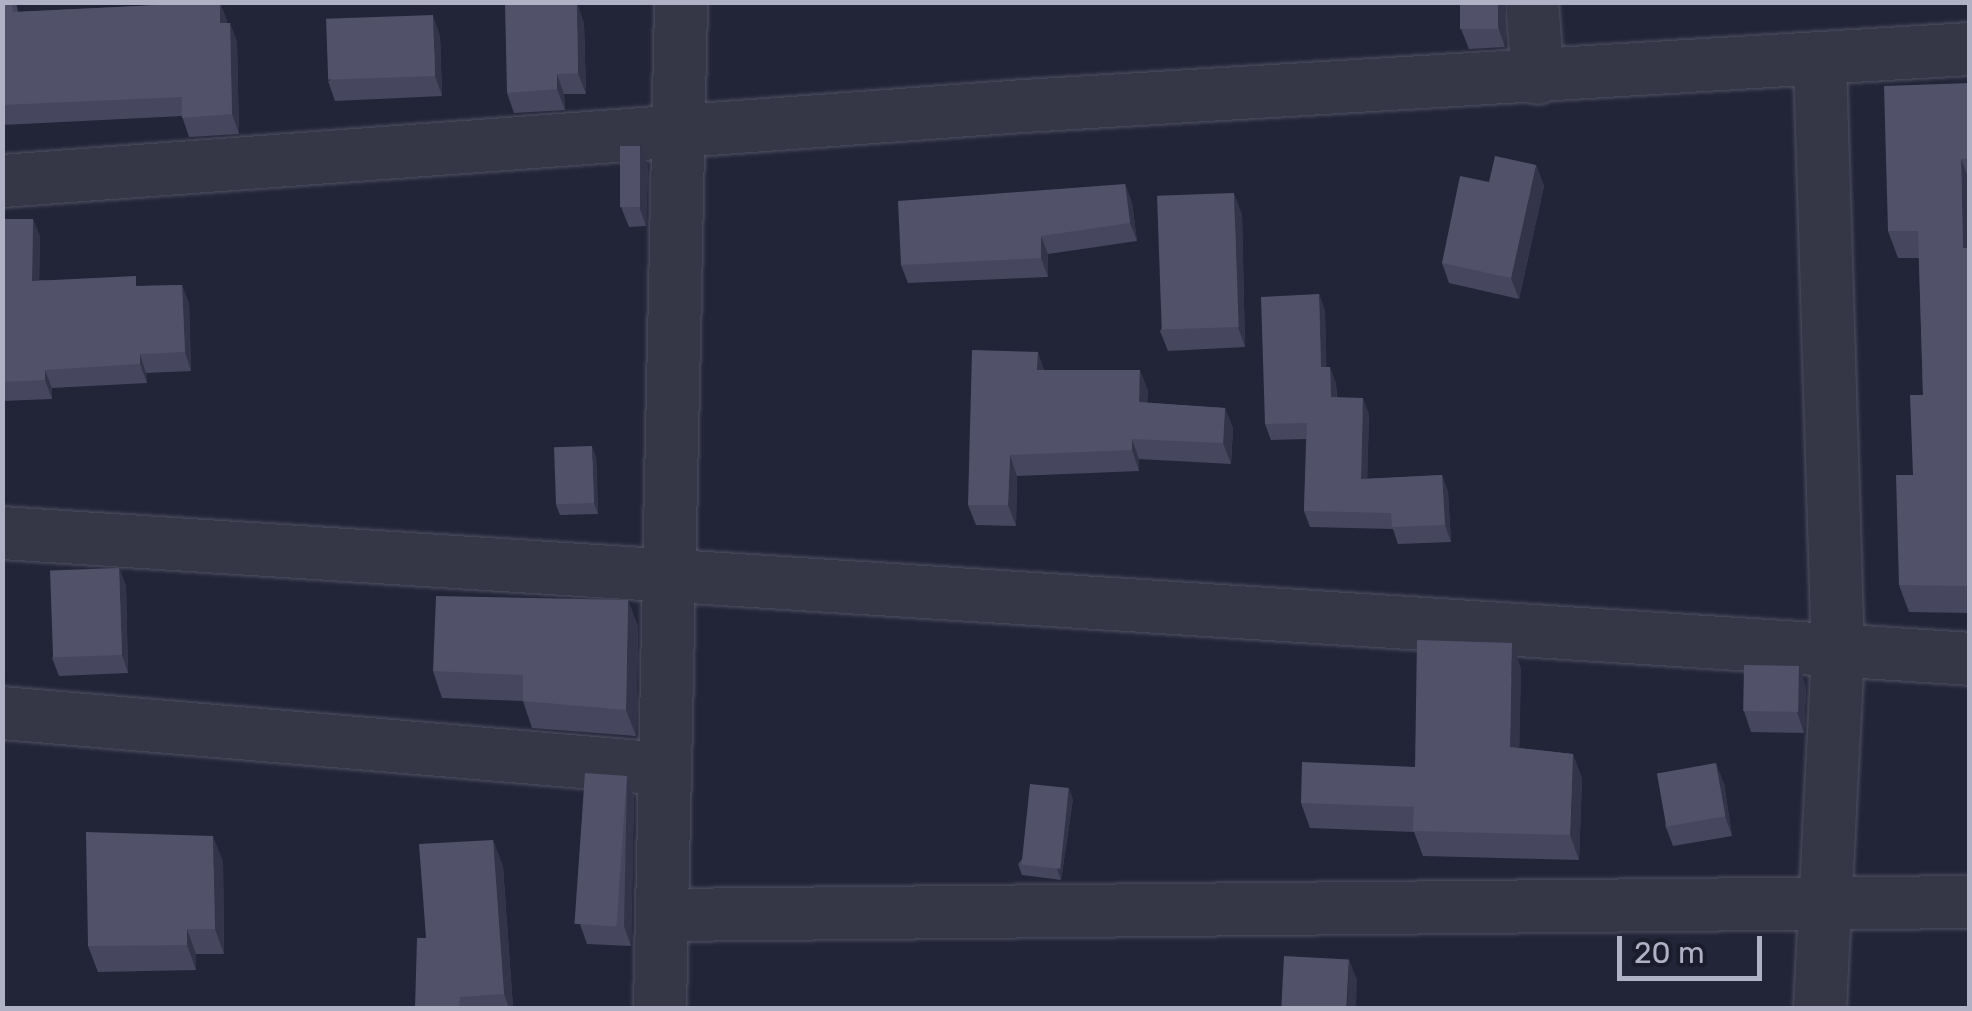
<!DOCTYPE html>
<html>
<head>
<meta charset="utf-8">
<style>
  body { margin:0 }
  #map { position:relative; width:1972px; height:1011px; overflow:hidden; background:#222437; font-family:Rubik,sans-serif }
  div>[style] { position:absolute }
  .roads { filter:drop-shadow(0 0 2px #505162) drop-shadow(0 0 2px #505162) }
  .street>* { height:52px; margin:-26px; padding:0 26px; transform-origin:26px; border-radius:26px; background:#353747 }
  .wall>* { inset:0; background:#46475f }
  .shaded-wall>* { inset:0; background:#33344a }
  .building>* { inset:0; background:#51526a; transform-origin:0 0 }
  span { translate:-50% -50%; white-space:nowrap; text-align:center; line-height:1.15; -webkit-text-stroke:8px #1b1c2c; paint-order:stroke }
  .frame { position:absolute; inset:0; border:5px solid #b0b1c4; pointer-events:none }
  .scale { position:absolute; left:1617px; top:936px; width:145px; height:45px; box-sizing:border-box; border:5px solid #b0b1c4; border-top:0; padding-left:12px; font-size:30px; line-height:35px; white-space:nowrap; color:#b0b1c4; -webkit-text-stroke:8px #1b1c2c; paint-order:stroke }
</style>
</head>
<body>
<div id="map">
  <div class="roads">
    <div class="street">
      <div style="left:1532px;top:2px;width:76px;rotate:85.5deg"></div>
      <div style="left:2px;top:181px;width:1025px;rotate:-4.2deg"></div>
      <div style="left:1024px;top:106px;width:948px;rotate:-3.45deg"></div>
      <div style="left:2px;top:533px;width:1972px;rotate:3.66deg"></div>
      <div style="left:2px;top:713px;width:665px;rotate:4.83deg"></div>
      <div style="left:664px;top:915px;width:1306px;rotate:-0.57deg"></div>
      <div style="left:660px;top:1008px;width:1006px;rotate:-88.8deg"></div>
      <div style="left:1820px;top:1008px;width:353px;rotate:-87.1deg"></div>
      <div style="left:1838px;top:655px;width:593px;rotate:-91.74deg"></div>
    </div>
  </div>
  <div class="wall">
    <div style="clip-path:polygon(2px 2px,16px 2px,18px 12px,220px 2px,227px 23px,230px 23px,237px 42px,239px 134px,189px 137px,182px 116px,2px 125px)"></div>
    <div style="clip-path:polygon(1506px 2px,1505px 47px,1469px 49px,1461px 29px)"></div>
    <div style="clip-path:polygon(584px 23px,586px 94px,564px 94px,565px 110px,514px 113px,507px 93px)"></div>
    <div style="clip-path:polygon(440px 36px,442px 96px,335px 101px,328px 81px)"></div>
    <div style="clip-path:polygon(1970px 83px,1970px 613px,1909px 612px,1899px 585px,1923px 395px,1919px 258px,1898px 258px,1888px 231px)"></div>
    <div style="clip-path:polygon(1536px 165px,1544px 186px,1519px 299px,1449px 283px,1442px 263px,1489px 182px)"></div>
    <div style="clip-path:polygon(648px 166px,646px 226px,629px 227px,621px 207px)"></div>
    <div style="clip-path:polygon(1125px 184px,1132px 203px,1137px 241px,1048px 254px,1048px 277px,908px 283px,901px 265px)"></div>
    <div style="clip-path:polygon(1242px 214px,1245px 347px,1168px 351px,1160px 331px)"></div>
    <div style="clip-path:polygon(2px 219px,33px 219px,40px 237px,39px 280px,140px 286px,182px 285px,189px 304px,191px 371px,146px 373px,147px 383px,52px 388px,52px 399px,2px 401px)"></div>
    <div style="clip-path:polygon(1319px 294px,1325px 311px,1326px 367px,1330px 367px,1336px 384px,1337px 397px,1369px 414px,1367px 479px,1442px 475px,1448px 492px,1451px 542px,1398px 544px,1393px 529px,1310px 527px,1304px 511px,1306px 439px,1271px 440px,1265px 424px)"></div>
    <div style="clip-path:polygon(1044px 370px,1148px 390px,1147px 403px,1225px 408px,1233px 428px,1231px 464px,1139px 459px,1139px 471px,1017px 476px,1016px 526px,976px 525px,968px 505px)"></div>
    <div style="clip-path:polygon(596px 456px,598px 514px,560px 515px,556px 505px)"></div>
    <div style="clip-path:polygon(119px 568px,126px 586px,128px 673px,59px 676px,52px 658px)"></div>
    <div style="clip-path:polygon(628px 600px,638px 627px,636px 736px,532px 728px,523px 701px,442px 698px,433px 671px)"></div>
    <div style="clip-path:polygon(1521px 668px,1519px 748px,1573px 754px,1582px 779px,1579px 860px,1423px 856px,1414px 832px,1310px 828px,1301px 803px,1415px 767px)"></div>
    <div style="clip-path:polygon(1806px 686px,1804px 733px,1751px 732px,1744px 711px)"></div>
    <div style="clip-path:polygon(627px 776px,634px 797px,631px 946px,587px 944px,580px 924px)"></div>
    <div style="clip-path:polygon(1724px 783px,1732px 836px,1673px 846px,1665px 825px)"></div>
    <div style="clip-path:polygon(1073px 799px,1061px 880px,1022px 875px,1018px 864px)"></div>
    <div style="clip-path:polygon(493px 840px,503px 867px,513px 1008px,415px 1008px,426px 938px)"></div>
    <div style="clip-path:polygon(223px 861px,224px 954px,196px 954px,196px 970px,98px 972px,88px 946px)"></div>
  </div>
  <div class="shaded-wall">
    <div style="clip-path:polygon(220px 2px,227px 20px,227px 42px,220px 23px)"></div>
    <div style="clip-path:polygon(577px 2px,584px 23px,586px 94px,578px 73px)"></div>
    <div style="clip-path:polygon(1498px 2px,1506px 2px,1505px 47px,1498px 27px)"></div>
    <div style="clip-path:polygon(433px 15px,440px 36px,442px 96px,435px 76px)"></div>
    <div style="clip-path:polygon(230px 23px,237px 42px,239px 134px,232px 114px)"></div>
    <div style="clip-path:polygon(557px 74px,564px 94px,565px 110px,557px 89px)"></div>
    <div style="clip-path:polygon(640px 146px,648px 166px,646px 226px,639px 206px)"></div>
    <div style="clip-path:polygon(1961px 159px,1970px 182px,1970px 266px,1963px 248px)"></div>
    <div style="clip-path:polygon(1536px 165px,1544px 186px,1519px 299px,1511px 278px)"></div>
    <div style="clip-path:polygon(1125px 184px,1132px 203px,1137px 241px,1130px 223px)"></div>
    <div style="clip-path:polygon(1234px 193px,1242px 214px,1245px 347px,1238px 327px)"></div>
    <div style="clip-path:polygon(33px 219px,40px 237px,39px 299px,32px 281px)"></div>
    <div style="clip-path:polygon(1041px 236px,1048px 254px,1048px 277px,1041px 258px)"></div>
    <div style="clip-path:polygon(182px 285px,189px 304px,191px 371px,185px 352px)"></div>
    <div style="clip-path:polygon(1319px 294px,1325px 311px,1327px 384px,1321px 367px)"></div>
    <div style="clip-path:polygon(1038px 352px,1045px 373px,1037px 370px)"></div>
    <div style="clip-path:polygon(140px 354px,146px 373px,147px 383px,140px 364px)"></div>
    <div style="clip-path:polygon(1330px 367px,1336px 384px,1337px 413px,1331px 397px)"></div>
    <div style="clip-path:polygon(45px 370px,52px 388px,52px 399px,45px 380px)"></div>
    <div style="clip-path:polygon(1140px 370px,1148px 390px,1146px 423px,1139px 402px)"></div>
    <div style="clip-path:polygon(1363px 398px,1369px 414px,1367px 496px,1361px 479px)"></div>
    <div style="clip-path:polygon(1225px 408px,1233px 428px,1231px 464px,1223px 443px)"></div>
    <div style="clip-path:polygon(1132px 439px,1139px 459px,1139px 471px,1132px 450px)"></div>
    <div style="clip-path:polygon(592px 446px,596px 456px,598px 514px,594px 503px)"></div>
    <div style="clip-path:polygon(1010px 455px,1017px 476px,1016px 526px,1008px 505px)"></div>
    <div style="clip-path:polygon(1442px 475px,1448px 492px,1451px 542px,1445px 525px)"></div>
    <div style="clip-path:polygon(119px 568px,126px 586px,128px 673px,122px 655px)"></div>
    <div style="clip-path:polygon(628px 600px,638px 627px,636px 736px,626px 710px)"></div>
    <div style="clip-path:polygon(1512px 643px,1521px 668px,1519px 772px,1510px 747px)"></div>
    <div style="clip-path:polygon(1799px 666px,1806px 686px,1804px 733px,1797px 712px)"></div>
    <div style="clip-path:polygon(1573px 754px,1582px 779px,1579px 860px,1570px 835px)"></div>
    <div style="clip-path:polygon(1716px 763px,1724px 783px,1732px 836px,1725px 816px)"></div>
    <div style="clip-path:polygon(627px 776px,634px 797px,631px 946px,624px 926px)"></div>
    <div style="clip-path:polygon(1069px 788px,1073px 799px,1061px 880px,1057px 869px)"></div>
    <div style="clip-path:polygon(213px 836px,223px 861px,224px 954px,215px 929px)"></div>
    <div style="clip-path:polygon(493px 840px,503px 867px,513px 1008px,509px 1008px,504px 994px)"></div>
    <div style="clip-path:polygon(187px 929px,196px 954px,196px 970px,187px 945px)"></div>
    <div style="clip-path:polygon(1349px 959px,1357px 980px,1356px 1008px,1347px 1008px)"></div>
  </div>
  <div class="building">
    <div style="clip-path:polygon(2px 2px,12px 2px,13px 12px,220px 2px,220px 23px,230px 23px,232px 114px,182px 118px,182px 97px,2px 105px)"></div>
    <div style="clip-path:polygon(577px 2px,578px 73px,557px 74px,557px 89px,507px 93px,505px 4px)"></div>
    <div style="left:1460px;top:2px;width:38px;height:27px"></div>
    <div style="left:433px;top:15px;width:61px;height:107px;rotate:88deg"></div>
    <div style="clip-path:polygon(1970px 83px,1970px 158px,1961px 159px,1963px 248px,1970px 248px,1970px 586px,1899px 585px,1896px 475px,1913px 475px,1910px 395px,1923px 395px,1918px 231px,1888px 231px,1884px 86px)"></div>
    <div style="left:620px;top:146px;width:20px;height:61px"></div>
    <div style="clip-path:polygon(1495px 156px,1536px 165px,1511px 278px,1442px 263px,1460px 176px,1489px 182px)"></div>
    <div style="clip-path:polygon(1125px 184px,1130px 223px,1041px 236px,1041px 258px,901px 265px,898px 201px)"></div>
    <div style="left:1234px;top:193px;width:134px;height:77px;rotate:88deg"></div>
    <div style="clip-path:polygon(2px 219px,33px 219px,32px 281px,136px 276px,136px 286px,182px 285px,185px 352px,140px 354px,140px 364px,45px 370px,45px 380px,2px 382px)"></div>
    <div style="clip-path:polygon(1319px 294px,1321px 367px,1330px 367px,1331px 397px,1363px 398px,1361px 479px,1442px 475px,1445px 525px,1392px 527px,1391px 513px,1304px 511px,1307px 423px,1265px 424px,1261px 297px)"></div>
    <div style="clip-path:polygon(972px 350px,1038px 352px,1037px 370px,1140px 370px,1139px 402px,1225px 408px,1223px 443px,1132px 439px,1132px 450px,1010px 455px,1008px 505px,968px 505px)"></div>
    <div style="left:592px;top:446px;width:57px;height:38px;rotate:88deg"></div>
    <div style="left:119px;top:568px;width:87px;height:69px;rotate:88deg"></div>
    <div style="clip-path:polygon(436px 596px,628px 600px,626px 710px,523px 701px,523px 675px,433px 671px)"></div>
    <div style="clip-path:polygon(1417px 640px,1512px 643px,1510px 747px,1573px 754px,1570px 835px,1413px 831px,1414px 807px,1301px 803px,1302px 762px,1415px 767px)"></div>
    <div style="left:1744px;top:665px;width:55px;height:46px;rotate:1deg"></div>
    <div style="left:1716px;top:763px;width:54px;height:60px;rotate:80deg"></div>
    <div style="left:585px;top:773px;width:42px;height:151px;rotate:4deg"></div>
    <div style="left:1030px;top:784px;width:39px;height:81px;rotate:6deg"></div>
    <div style="clip-path:polygon(86px 832px,213px 836px,215px 929px,187px 929px,187px 945px,88px 946px)"></div>
    <div style="clip-path:polygon(493px 840px,504px 994px,460px 997px,459px 1008px,415px 1008px,417px 938px,426px 938px,419px 844px)"></div>
    <div style="left:1284px;top:956px;width:65px;height:52px;rotate:3deg"></div>
  </div>
  <div class="frame"></div>
  <div class="scale">20 m</div>
</div>
</body>
</html>
